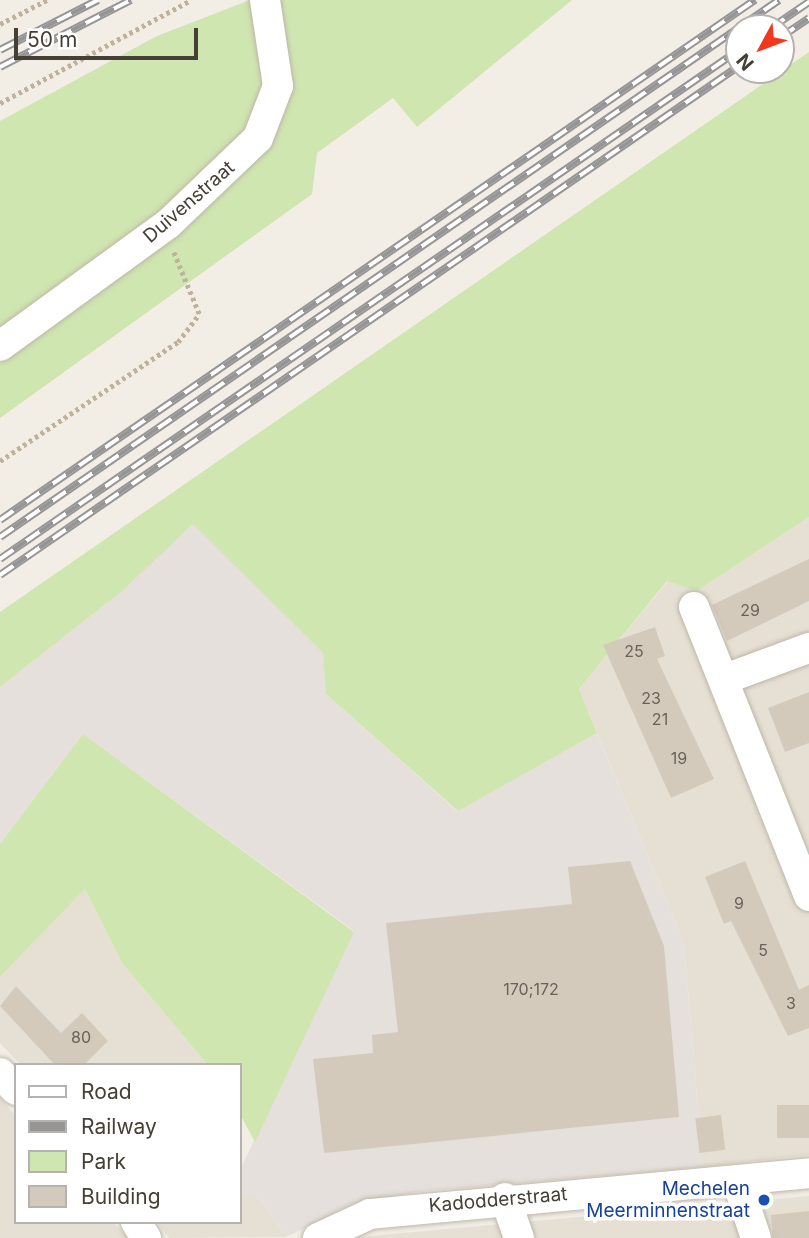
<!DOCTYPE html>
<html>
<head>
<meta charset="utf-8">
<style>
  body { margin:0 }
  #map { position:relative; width:809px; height:1238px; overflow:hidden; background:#f2eee6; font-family:Inter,sans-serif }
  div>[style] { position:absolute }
  .residential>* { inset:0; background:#e6e0d4 }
  .industrial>* { inset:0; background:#e5e0db }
  .green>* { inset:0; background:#cfe6b0 }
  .building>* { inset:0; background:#d4cabc; transform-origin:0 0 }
  .path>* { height:4.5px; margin-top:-2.25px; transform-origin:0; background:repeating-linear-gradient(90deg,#bfb19b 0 3.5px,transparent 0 7px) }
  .roads { filter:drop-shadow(0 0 2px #beb6a9) drop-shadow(0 0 2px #beb6a9) }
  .street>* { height:30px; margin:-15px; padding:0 15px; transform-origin:15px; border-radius:15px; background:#fff }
  .rail>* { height:8px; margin-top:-4px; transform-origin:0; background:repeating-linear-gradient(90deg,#fff 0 16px,#959595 0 32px); box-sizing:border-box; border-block:2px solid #959595 }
  .dots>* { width:19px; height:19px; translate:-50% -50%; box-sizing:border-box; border:4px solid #fff; border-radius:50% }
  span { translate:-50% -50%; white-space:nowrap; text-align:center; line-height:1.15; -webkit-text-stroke:7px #fff; paint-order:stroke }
  .number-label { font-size:16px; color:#696258 }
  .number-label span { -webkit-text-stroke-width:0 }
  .street-label { font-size:19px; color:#453f36 }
  .transit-label { font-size:19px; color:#164399 }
  .right { translate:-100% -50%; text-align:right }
  .legend { position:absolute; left:14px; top:1063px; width:228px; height:161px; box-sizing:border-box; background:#fff; border:2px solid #b5b2af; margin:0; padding:9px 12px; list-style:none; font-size:21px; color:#453f36 }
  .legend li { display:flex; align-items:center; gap:14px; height:35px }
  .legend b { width:35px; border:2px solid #b5b2af }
  .north { position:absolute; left:725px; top:14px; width:70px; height:70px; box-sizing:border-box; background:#fff; border:2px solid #b5b2af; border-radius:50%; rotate:229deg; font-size:19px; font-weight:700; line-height:28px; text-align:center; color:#453f36 }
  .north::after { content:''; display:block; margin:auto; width:24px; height:32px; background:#f2371d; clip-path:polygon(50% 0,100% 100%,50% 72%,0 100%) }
  .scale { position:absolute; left:14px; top:28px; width:184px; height:32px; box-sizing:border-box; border:4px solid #453f36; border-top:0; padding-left:9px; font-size:21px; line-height:24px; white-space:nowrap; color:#453f36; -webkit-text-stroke:5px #fff; paint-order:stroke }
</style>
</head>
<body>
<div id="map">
  <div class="residential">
    <div style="clip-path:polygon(809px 517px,809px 1155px,703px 1167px,684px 943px,579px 689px,668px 581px,697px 591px)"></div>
    <div style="clip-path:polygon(85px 889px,122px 963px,208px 1065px,21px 1065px,0 1043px,0 977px)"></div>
    <div style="clip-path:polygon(0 1098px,16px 1116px,16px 1222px,113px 1222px,128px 1238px,0 1238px)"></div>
    <div style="clip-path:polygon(240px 1192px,259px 1198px,286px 1237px,169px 1238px,157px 1222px,240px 1222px)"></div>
    <div style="clip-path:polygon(809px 1196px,809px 1238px,357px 1238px,359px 1237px)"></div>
  </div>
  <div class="industrial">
    <div style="clip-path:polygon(193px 523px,323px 653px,327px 695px,457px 811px,597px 733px,684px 943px,703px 1167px,415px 1192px,349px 1206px,286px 1237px,259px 1198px,240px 1192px,240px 1170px,354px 931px,83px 734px,0 844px,0 687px,121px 592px)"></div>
  </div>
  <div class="green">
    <div style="clip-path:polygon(250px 0,572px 0,417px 127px,393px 98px,317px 153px,312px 194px,0 418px,0 121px,157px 36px)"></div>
    <div style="clip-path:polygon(809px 52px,809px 517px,697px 591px,667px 581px,579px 689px,597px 733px,458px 811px,326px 694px,323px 653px,193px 524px,121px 592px,0 687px,0 612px)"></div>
    <div style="clip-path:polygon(83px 734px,354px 932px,255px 1142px,240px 1114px,240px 1065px,208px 1065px,122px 963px,85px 889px,0 977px,0 844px)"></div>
  </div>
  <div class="building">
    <div style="clip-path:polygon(809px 559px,809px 601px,727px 641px,712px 605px)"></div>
    <div style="clip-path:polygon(655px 627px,665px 656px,657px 659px,714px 779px,671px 798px,603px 645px)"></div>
    <div style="clip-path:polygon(809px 692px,809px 743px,785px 752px,768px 708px)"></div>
    <div style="clip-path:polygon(630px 861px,664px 946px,679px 1117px,324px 1153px,313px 1059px,373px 1053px,372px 1035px,398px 1032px,386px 923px,572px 904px,568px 867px)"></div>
    <div style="clip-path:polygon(745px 861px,799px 990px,809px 985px,809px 1028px,788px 1036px,731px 921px,724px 924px,705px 877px)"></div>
    <div style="clip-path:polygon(16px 986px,61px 1033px,82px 1013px,108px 1041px,84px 1065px,55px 1065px,0 1006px)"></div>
    <div style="left:809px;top:1105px;width:33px;height:32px;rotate:90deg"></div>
    <div style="left:721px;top:1115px;width:35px;height:26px;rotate:83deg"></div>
    <div style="clip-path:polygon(809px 1211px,809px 1238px,773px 1238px,771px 1215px)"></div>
  </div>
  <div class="path">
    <div style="left:0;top:24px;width:53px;rotate:-27.1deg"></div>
    <div style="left:0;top:103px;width:217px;rotate:-28.3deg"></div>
    <div style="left:0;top:461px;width:214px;rotate:-33.8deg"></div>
    <div style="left:178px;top:342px;width:35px;rotate:-53deg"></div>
    <div style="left:199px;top:314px;width:68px;rotate:-112.4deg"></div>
  </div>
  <div class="roads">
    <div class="street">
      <div style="left:0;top:346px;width:208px;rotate:-36deg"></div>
      <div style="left:168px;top:224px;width:124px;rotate:-43.7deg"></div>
      <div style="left:258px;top:138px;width:56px;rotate:-69deg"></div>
      <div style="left:278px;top:86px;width:87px;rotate:-98.6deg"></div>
      <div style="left:694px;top:607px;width:311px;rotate:68.3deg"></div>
      <div style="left:725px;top:679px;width:90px;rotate:-20.3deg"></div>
      <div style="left:0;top:1073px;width:23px;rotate:47deg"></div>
      <div style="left:737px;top:1181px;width:60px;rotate:71.6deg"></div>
      <div style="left:505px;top:1198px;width:42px;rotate:70.7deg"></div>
      <div style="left:136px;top:1222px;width:19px;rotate:58deg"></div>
      <div style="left:318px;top:1238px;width:57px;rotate:-24.8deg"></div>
      <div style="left:370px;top:1214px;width:441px;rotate:-5.3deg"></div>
    </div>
  </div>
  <div class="rail">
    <div style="left:771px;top:28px;width:46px;rotate:-34.4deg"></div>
    <div style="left:781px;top:37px;width:34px;rotate:-34deg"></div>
    <div style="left:0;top:50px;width:110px;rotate:-27deg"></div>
    <div style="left:0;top:67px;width:147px;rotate:-27.1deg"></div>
    <div style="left:0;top:520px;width:917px;rotate:-34.56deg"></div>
    <div style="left:0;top:537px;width:946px;rotate:-34.58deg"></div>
    <div style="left:0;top:559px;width:897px;rotate:-34.56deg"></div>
    <div style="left:0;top:575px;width:897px;rotate:-34.56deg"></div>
  </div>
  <div class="dots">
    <div style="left:764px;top:1200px;background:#1a4fb4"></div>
  </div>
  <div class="number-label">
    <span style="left:750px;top:610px">29</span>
    <span style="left:634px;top:651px">25</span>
    <span style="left:651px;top:698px">23</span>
    <span style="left:660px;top:719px">21</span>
    <span style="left:679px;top:758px">19</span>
    <span style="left:739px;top:903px">9</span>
    <span style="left:763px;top:950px">5</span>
    <span style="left:531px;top:989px">170;172</span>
    <span style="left:791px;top:1003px">3</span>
    <span style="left:81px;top:1037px">80</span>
  </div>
  <div class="street-label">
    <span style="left:189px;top:202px;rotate:-41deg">Duivenstraat</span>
    <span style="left:498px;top:1200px;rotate:-5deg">Kadodderstraat</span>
  </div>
  <div class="transit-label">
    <span class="right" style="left:750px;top:1200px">Mechelen<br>Meerminnenstraat</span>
  </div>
  <ul class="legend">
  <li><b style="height:9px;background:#fff"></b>Road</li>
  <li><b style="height:9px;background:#959595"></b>Railway</li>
  <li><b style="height:19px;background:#cfe6b0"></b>Park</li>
  <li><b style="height:19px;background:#d4cabc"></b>Building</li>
  </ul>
  <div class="north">N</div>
  <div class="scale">50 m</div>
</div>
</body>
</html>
